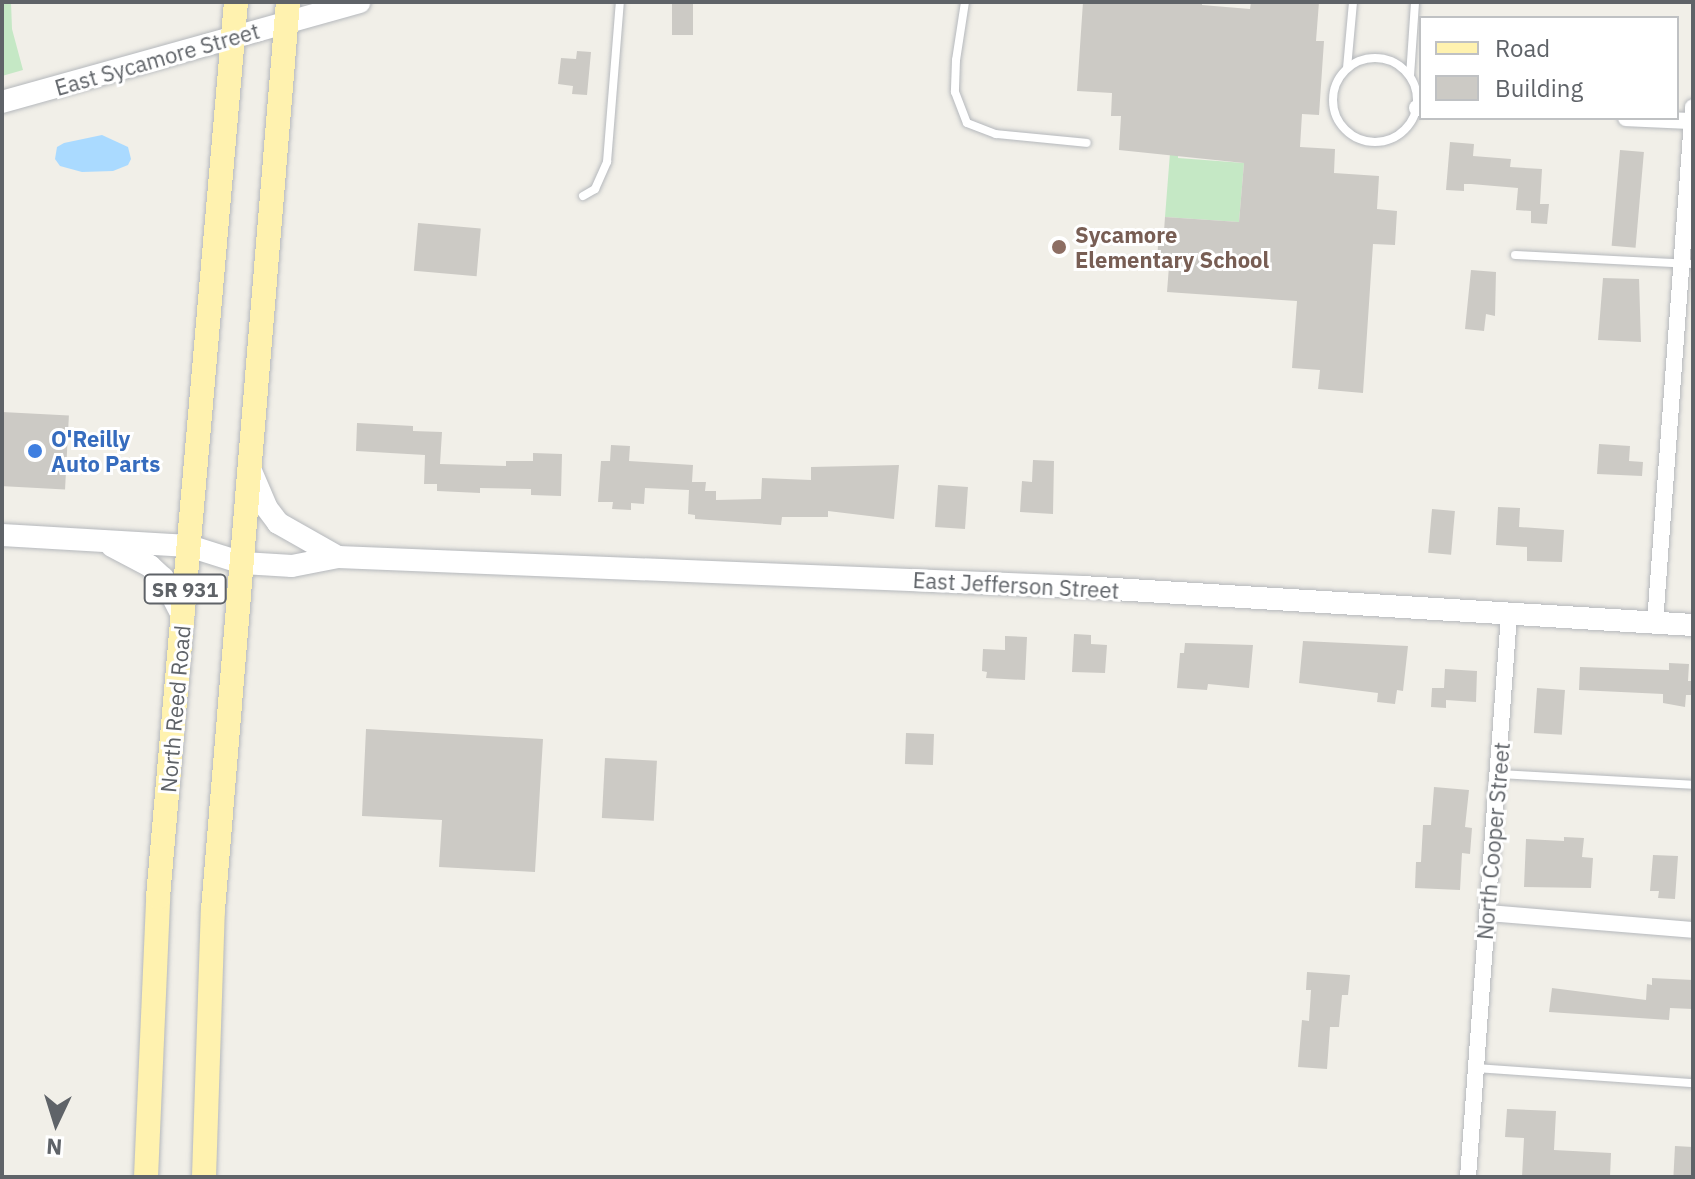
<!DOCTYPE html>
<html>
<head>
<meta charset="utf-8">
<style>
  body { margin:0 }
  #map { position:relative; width:1695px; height:1179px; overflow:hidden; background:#f1efe8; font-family:"IBM Plex Sans",sans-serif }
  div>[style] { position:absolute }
  .green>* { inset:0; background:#c5e8c5 }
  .water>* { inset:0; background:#aadaff }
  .building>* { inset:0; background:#cccac5; transform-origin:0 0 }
  .roads { filter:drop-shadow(0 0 2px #b5b8bc) drop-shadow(0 0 2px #b5b8bc) }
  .lane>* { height:8px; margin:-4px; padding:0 4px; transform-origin:4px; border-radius:4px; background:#fff }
  .lane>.ring { margin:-4px; padding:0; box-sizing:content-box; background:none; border:8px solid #fff; border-radius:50% }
  .street>* { height:16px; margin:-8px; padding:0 8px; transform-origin:8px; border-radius:8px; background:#fff }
  .secondary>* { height:22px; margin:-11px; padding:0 11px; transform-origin:11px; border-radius:11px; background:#fff }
  .primary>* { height:24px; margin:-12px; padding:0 12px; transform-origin:12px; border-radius:12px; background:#fff2af }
  .dots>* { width:22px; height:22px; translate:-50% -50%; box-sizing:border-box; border:4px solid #fff; border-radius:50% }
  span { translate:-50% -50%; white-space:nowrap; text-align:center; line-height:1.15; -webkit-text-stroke:6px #fff; paint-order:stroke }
  .shield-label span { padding:2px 6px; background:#fff; border:2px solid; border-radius:6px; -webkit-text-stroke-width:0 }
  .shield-label { font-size:20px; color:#5f6368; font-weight:700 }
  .street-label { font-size:22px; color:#5f6368 }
  .education-label { font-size:22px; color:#785e54; font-weight:700 }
  .left { translate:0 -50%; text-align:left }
  .shop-label { font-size:22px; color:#366cbe; font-weight:700 }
  .frame { position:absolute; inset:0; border:4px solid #5f6368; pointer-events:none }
  .legend { position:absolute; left:1419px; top:16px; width:260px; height:104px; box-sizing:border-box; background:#fff; border:2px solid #bfc1c3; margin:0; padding:10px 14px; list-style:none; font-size:24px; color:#5f6368 }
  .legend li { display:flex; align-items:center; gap:16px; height:40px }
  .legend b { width:40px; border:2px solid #bfc1c3 }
  .north { position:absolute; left:16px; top:1083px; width:80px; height:80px; -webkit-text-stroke:6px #fff; paint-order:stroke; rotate:184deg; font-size:22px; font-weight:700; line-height:32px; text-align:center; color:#5f6368 }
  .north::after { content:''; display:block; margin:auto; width:28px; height:36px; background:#5f6368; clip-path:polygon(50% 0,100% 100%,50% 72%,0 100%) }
</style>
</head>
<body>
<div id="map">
  <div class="green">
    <div style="clip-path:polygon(2px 2px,11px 2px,12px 29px,23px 70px,2px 76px)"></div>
    <div style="clip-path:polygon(1170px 153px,1178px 154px,1178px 158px,1244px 163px,1239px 222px,1165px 217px)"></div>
  </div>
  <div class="water">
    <div style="clip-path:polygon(102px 135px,128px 147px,131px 159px,128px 165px,113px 171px,82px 172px,60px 166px,55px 159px,57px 147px,64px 143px)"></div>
  </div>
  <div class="building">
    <div style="left:672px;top:2px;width:21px;height:33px"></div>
    <div style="clip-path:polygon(1083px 2px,1202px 2px,1202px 5px,1250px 9px,1251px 2px,1319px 2px,1316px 41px,1324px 41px,1319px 115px,1302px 114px,1300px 147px,1335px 149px,1334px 173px,1379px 176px,1377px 209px,1397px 211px,1395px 245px,1373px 244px,1363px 393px,1318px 389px,1320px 370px,1292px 368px,1297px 301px,1167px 292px,1169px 266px,1157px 265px,1158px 245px,1163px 245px,1165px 217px,1239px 222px,1244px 163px,1119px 150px,1121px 116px,1111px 116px,1112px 93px,1077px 91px)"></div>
    <div style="clip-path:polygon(577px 51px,591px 52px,587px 95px,572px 94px,573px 86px,558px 84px,561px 58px,576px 59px)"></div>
    <div style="clip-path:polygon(1450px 142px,1474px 144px,1473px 156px,1511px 159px,1510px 167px,1542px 169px,1540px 204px,1549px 204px,1547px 224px,1531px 223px,1531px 211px,1516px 210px,1518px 188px,1471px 184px,1464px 184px,1464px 191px,1446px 190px)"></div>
    <div style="left:1620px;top:150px;width:24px;height:96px;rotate:5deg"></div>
    <div style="left:418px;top:223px;width:63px;height:48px;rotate:5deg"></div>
    <div style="clip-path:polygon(1471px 270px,1496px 272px,1495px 316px,1486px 314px,1484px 331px,1465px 329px)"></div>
    <div style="clip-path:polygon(1603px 278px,1639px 279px,1641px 342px,1598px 340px)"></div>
    <div style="left:2px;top:412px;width:67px;height:74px;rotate:3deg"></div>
    <div style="clip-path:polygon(357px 423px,413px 426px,413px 431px,442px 432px,440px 464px,506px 466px,506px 461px,533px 461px,533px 453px,562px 454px,561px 496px,531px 495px,531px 489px,480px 488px,480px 493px,437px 491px,437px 484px,424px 484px,425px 455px,356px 451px)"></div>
    <div style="clip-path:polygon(1599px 444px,1630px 446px,1629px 461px,1643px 462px,1642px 476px,1597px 474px)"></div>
    <div style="clip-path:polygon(611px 445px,630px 446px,629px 461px,693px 465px,692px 482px,706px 482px,705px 491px,716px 491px,716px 500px,761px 499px,762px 478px,811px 480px,811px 467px,899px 465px,894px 519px,828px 511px,828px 517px,782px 517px,781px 525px,695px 519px,695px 515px,688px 514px,689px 490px,645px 488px,644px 504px,631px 503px,631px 510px,612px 509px,613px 502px,598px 502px,601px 461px,610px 461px)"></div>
    <div style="clip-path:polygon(1033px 460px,1054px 461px,1053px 514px,1020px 512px,1022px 481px,1032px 482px)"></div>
    <div style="left:938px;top:485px;width:30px;height:42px;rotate:4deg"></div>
    <div style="clip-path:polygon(1498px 507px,1520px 508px,1519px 527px,1564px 530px,1562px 562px,1527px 561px,1527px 547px,1496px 545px)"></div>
    <div style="left:1432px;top:509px;width:23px;height:44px;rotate:5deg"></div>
    <div style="clip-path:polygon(1074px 634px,1091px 635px,1091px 644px,1107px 645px,1105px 673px,1072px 672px)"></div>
    <div style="clip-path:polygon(1005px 636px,1027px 637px,1025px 680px,986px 678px,987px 672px,982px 671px,983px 649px,1005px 650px)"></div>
    <div style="clip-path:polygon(1303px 641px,1408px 646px,1403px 691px,1397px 690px,1395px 704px,1377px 702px,1378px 693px,1299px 683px)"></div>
    <div style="clip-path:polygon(1185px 643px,1253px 645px,1249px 688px,1208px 684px,1207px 690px,1177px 688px,1180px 653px,1184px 653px)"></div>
    <div style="clip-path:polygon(1669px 663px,1689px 664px,1688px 681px,1693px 681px,1693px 695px,1686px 695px,1685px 707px,1663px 703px,1663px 694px,1579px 690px,1580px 667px,1669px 670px)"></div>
    <div style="clip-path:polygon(1445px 669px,1477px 671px,1476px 702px,1446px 700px,1446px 708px,1431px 707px,1432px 688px,1444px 688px)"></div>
    <div style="left:1537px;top:688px;width:28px;height:45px;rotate:4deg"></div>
    <div style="clip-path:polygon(366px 729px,543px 739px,535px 872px,439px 867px,442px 820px,362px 816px)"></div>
    <div style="left:906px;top:733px;width:28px;height:31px;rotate:2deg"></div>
    <div style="left:605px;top:758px;width:52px;height:60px;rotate:3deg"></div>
    <div style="clip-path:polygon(1434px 787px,1469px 790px,1465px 827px,1472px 828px,1470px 854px,1462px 853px,1460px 890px,1415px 888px,1416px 862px,1421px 862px,1423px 825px,1431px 825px)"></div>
    <div style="clip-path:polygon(1564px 837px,1584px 838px,1582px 857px,1593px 858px,1591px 888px,1524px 887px,1526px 839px,1564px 841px)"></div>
    <div style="clip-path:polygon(1653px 855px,1678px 856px,1675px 899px,1658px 898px,1659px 891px,1650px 891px)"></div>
    <div style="clip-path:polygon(1307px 972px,1350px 975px,1348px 995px,1342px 995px,1339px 1027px,1330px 1027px,1327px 1069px,1298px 1067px,1302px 1020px,1309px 1021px,1311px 990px,1306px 990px)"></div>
    <div style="clip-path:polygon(1652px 978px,1693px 980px,1693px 1009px,1670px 1008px,1669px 1020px,1549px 1012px,1552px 988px,1646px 1000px,1647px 984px,1652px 985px)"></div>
    <div style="clip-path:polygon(1507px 1109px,1556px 1111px,1554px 1150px,1611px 1153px,1610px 1177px,1522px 1177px,1524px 1138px,1505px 1137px)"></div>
    <div style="left:1675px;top:1146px;width:18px;height:31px;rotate:3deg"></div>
  </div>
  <div class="roads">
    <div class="lane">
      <div style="left:965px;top:2px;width:59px;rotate:98.8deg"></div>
      <div style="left:956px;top:60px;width:32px;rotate:92deg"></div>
      <div style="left:955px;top:92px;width:33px;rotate:69deg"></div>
      <div style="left:967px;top:123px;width:31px;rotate:21deg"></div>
      <div style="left:996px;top:134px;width:91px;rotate:5.6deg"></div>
      <div class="ring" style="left:1333px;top:58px;width:76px;height:76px"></div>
      <div style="left:1347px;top:68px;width:66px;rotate:-84.8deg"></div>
      <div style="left:1410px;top:76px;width:74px;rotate:-86.1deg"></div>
      <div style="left:583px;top:196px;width:14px;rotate:-30deg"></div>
      <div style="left:595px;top:189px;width:30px;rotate:-66deg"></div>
      <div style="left:607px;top:162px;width:161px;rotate:-85.4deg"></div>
      <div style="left:1515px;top:255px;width:178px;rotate:2.9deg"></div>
      <div style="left:1499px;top:774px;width:194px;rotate:3.2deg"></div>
      <div style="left:1476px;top:1068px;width:218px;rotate:4deg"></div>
    </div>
    <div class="street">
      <div style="left:1417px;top:108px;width:4px"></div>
      <div style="left:1626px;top:118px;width:67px;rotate:2.6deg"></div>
      <div style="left:1655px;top:623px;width:517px;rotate:-85.79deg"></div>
      <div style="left:1487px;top:913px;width:207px;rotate:4.7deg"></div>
      <div style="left:1468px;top:1177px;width:563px;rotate:-85.83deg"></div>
    </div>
    <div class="secondary">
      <div style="left:2px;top:102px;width:371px;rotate:-15.6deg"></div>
      <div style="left:251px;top:471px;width:39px;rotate:67deg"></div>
      <div style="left:266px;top:507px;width:20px;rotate:53deg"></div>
      <div style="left:278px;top:523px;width:69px;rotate:29.5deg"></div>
      <div style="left:2px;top:535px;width:187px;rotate:3.4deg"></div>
      <div style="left:189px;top:546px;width:57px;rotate:17.5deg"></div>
      <div style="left:243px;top:563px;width:49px;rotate:3.5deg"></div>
      <div style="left:292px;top:566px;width:47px;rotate:-11.1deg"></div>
      <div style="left:338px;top:557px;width:745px;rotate:2.31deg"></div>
      <div style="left:1082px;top:587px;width:612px;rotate:3.56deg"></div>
      <div style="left:112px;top:546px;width:43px;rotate:27.8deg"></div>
      <div style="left:150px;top:566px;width:18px;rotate:43deg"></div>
      <div style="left:163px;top:578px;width:44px;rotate:62.9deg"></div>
    </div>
    <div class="primary">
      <div style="left:146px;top:1177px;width:280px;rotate:-87.5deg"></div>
      <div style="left:158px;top:897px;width:898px;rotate:-85.02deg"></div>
      <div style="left:204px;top:1177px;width:267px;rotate:-88.1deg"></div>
      <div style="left:213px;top:910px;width:911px;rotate:-85.28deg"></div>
    </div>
  </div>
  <div class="dots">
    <div style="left:1059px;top:247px;background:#8d6e63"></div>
    <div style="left:35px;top:451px;background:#3f7fe0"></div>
  </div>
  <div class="shield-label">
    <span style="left:185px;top:589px">SR 931</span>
  </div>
  <div class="street-label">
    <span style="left:157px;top:59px;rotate:-16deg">East Sycamore Street</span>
    <span style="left:1016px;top:585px;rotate:3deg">East Jefferson Street</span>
    <span style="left:175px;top:709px;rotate:-85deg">North Reed Road</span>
    <span style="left:1493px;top:841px;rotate:-85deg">North Cooper Street</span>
  </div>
  <div class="education-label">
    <span class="left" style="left:1075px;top:247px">Sycamore<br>Elementary School</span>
  </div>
  <div class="shop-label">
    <span class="left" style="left:51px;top:451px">O'Reilly<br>Auto Parts</span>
  </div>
  <div class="frame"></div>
  <ul class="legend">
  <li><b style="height:10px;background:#fff2af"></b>Road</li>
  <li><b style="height:22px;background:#cccac5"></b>Building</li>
  </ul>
  <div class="north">N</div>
</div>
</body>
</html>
